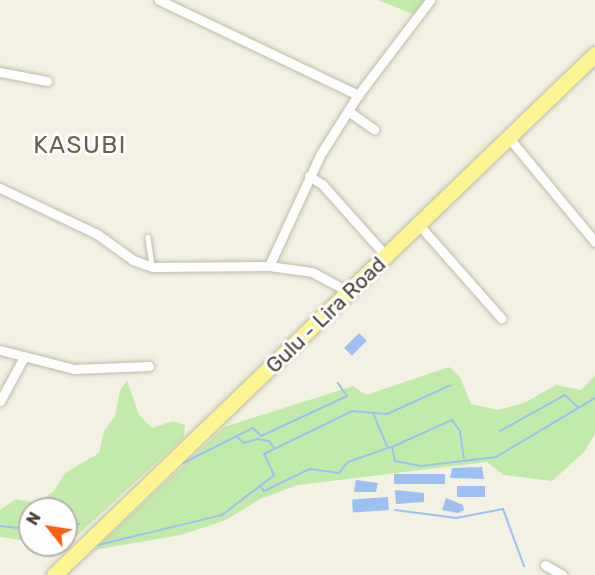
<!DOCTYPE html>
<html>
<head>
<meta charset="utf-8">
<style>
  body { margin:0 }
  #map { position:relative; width:595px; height:575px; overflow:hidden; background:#f3f1e4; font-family:Rubik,sans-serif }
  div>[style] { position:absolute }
  .green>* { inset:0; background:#c2eaab }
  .water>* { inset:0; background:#9dc0f3; transform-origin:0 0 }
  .stream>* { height:2px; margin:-1px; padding:0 1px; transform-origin:1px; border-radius:1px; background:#9dc0f3 }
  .roads { filter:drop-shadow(0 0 2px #bfbba7) drop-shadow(0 0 2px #bfbba7) }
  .lane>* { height:4.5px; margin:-2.25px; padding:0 2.25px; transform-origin:2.25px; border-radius:2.25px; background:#fff }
  .street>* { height:9px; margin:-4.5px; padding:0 4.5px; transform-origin:4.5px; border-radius:4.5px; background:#fff }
  .primary>* { height:15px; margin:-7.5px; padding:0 7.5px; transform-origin:7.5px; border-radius:7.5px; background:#fff492 }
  span { translate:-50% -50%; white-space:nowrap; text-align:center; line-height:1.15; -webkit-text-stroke:6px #fff; paint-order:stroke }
  .street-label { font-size:21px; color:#464234 }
  .quarter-label { font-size:24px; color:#69624b; letter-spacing:1.5px }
  .north { position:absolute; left:18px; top:497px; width:60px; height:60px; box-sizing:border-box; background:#fff; border:2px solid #b5b3ae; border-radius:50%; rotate:300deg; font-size:16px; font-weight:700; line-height:24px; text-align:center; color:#464234 }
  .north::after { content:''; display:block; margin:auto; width:21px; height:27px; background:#ff5f10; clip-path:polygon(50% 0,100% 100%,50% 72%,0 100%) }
</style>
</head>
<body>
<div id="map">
  <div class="green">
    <div style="clip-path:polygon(378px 0,426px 0,415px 15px)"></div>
    <div style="clip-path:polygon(449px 367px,460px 377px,471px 404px,498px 410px,524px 403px,556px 385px,581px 390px,595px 375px,595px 434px,584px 452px,552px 481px,503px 475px,487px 462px,298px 485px,262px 498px,224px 521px,180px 535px,94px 550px,224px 427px,353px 386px,366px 395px)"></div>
    <div style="clip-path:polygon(127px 380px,139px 415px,152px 428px,173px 421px,185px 425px,184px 437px,69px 543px,66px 543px,66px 509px,30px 509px,30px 541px,0 537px,0 510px,16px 499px,36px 503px,54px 491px,65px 473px,99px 453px,104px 431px,115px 416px,120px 391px)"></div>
  </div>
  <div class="water">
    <div style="left:359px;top:333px;width:11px;height:21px;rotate:45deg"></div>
    <div style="clip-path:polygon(482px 467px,484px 479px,450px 478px,452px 468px)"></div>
    <div style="left:394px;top:474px;width:51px;height:10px"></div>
    <div style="clip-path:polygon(356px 480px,378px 483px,376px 492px,354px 492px)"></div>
    <div style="left:485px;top:486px;width:11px;height:28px;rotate:90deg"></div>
    <div style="clip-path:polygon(395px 490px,424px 493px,424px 502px,396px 504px)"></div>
    <div style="left:388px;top:497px;width:13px;height:36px;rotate:86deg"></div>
    <div style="clip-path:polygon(446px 498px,463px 505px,464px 510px,458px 513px,442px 510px)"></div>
  </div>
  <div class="stream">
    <div style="left:373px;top:413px;width:38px;rotate:67deg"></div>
    <div style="left:500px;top:431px;width:74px;rotate:-29deg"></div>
    <div style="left:565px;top:395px;width:19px;rotate:43deg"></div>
    <div style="left:236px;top:436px;width:11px;rotate:41deg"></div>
    <div style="left:244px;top:443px;width:15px;rotate:-16deg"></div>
    <div style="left:258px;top:439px;width:11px;rotate:10deg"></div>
    <div style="left:269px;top:441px;width:9px;rotate:54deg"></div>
    <div style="left:392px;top:447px;width:66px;rotate:-24.2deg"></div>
    <div style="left:452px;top:420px;width:14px;rotate:54deg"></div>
    <div style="left:460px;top:431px;width:27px;rotate:82deg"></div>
    <div style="left:183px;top:463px;width:78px;rotate:-26.6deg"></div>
    <div style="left:253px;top:428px;width:11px;rotate:45deg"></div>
    <div style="left:261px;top:436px;width:95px;rotate:-24.9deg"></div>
    <div style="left:347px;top:396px;width:16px;rotate:-125deg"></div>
    <div style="left:260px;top:486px;width:18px;rotate:-38deg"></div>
    <div style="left:274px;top:475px;width:23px;rotate:-115deg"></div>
    <div style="left:264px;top:454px;width:98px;rotate:-26deg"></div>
    <div style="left:352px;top:411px;width:35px;rotate:5deg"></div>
    <div style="left:387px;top:414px;width:70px;rotate:-24.4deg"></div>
    <div style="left:395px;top:510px;width:62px;rotate:7.5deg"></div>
    <div style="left:456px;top:518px;width:48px;rotate:-10.8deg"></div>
    <div style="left:503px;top:509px;width:61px;rotate:69.8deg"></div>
    <div style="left:0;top:526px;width:30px;rotate:6deg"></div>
    <div style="left:66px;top:529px;width:14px;rotate:-21deg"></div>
    <div style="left:98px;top:545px;width:128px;rotate:-13.6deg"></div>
    <div style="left:222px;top:515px;width:48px;rotate:-37.3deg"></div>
    <div style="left:260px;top:486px;width:6px;rotate:51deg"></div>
    <div style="left:264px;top:491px;width:51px;rotate:-25.6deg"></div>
    <div style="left:310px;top:469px;width:29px;rotate:8deg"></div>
    <div style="left:339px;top:473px;width:14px;rotate:-51deg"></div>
    <div style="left:348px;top:462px;width:42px;rotate:-19.3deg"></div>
    <div style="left:388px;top:448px;width:4px;rotate:-14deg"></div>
    <div style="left:392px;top:447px;width:14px;rotate:78deg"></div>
    <div style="left:395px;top:461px;width:26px;rotate:11deg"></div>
    <div style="left:421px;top:466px;width:76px;rotate:-6.8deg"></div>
    <div style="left:496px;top:457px;width:115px;rotate:-30.8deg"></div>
  </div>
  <div class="roads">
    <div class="lane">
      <div style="left:148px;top:237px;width:30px;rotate:82deg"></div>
    </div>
    <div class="street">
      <div style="left:159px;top:0;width:221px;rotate:25.5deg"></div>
      <div style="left:0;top:72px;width:48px;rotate:10.8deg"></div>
      <div style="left:348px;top:111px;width:32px;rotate:35deg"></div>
      <div style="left:509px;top:138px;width:135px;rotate:50.4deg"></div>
      <div style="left:309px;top:176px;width:15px;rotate:32deg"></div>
      <div style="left:322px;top:184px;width:98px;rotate:48.3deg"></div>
      <div style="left:0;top:188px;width:107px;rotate:25.4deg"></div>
      <div style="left:97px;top:234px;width:44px;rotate:35.8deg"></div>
      <div style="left:133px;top:260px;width:20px;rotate:20deg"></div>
      <div style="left:152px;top:267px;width:117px;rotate:-0.5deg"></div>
      <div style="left:269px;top:266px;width:43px;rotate:7.9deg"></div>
      <div style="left:312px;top:272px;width:44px;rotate:28.3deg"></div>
      <div style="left:420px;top:226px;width:123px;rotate:48.6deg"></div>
      <div style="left:269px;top:266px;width:122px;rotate:-65.3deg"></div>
      <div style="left:320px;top:155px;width:71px;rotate:-57.7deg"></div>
      <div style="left:358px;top:95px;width:119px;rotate:-52.8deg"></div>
      <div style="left:0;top:350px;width:76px;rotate:14.4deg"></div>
      <div style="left:74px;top:369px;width:75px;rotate:-2.3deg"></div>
      <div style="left:0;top:401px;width:50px;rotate:-61.4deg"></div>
      <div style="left:545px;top:565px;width:20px;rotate:30deg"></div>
    </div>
    <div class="primary">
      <div style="left:54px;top:575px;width:751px;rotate:-43.92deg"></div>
    </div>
  </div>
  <div class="street-label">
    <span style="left:326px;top:315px;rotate:-44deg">Gulu - Lira Road</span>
  </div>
  <div class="quarter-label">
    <span style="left:80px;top:146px">KASUBI</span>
  </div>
  <div class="north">N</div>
</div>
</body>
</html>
